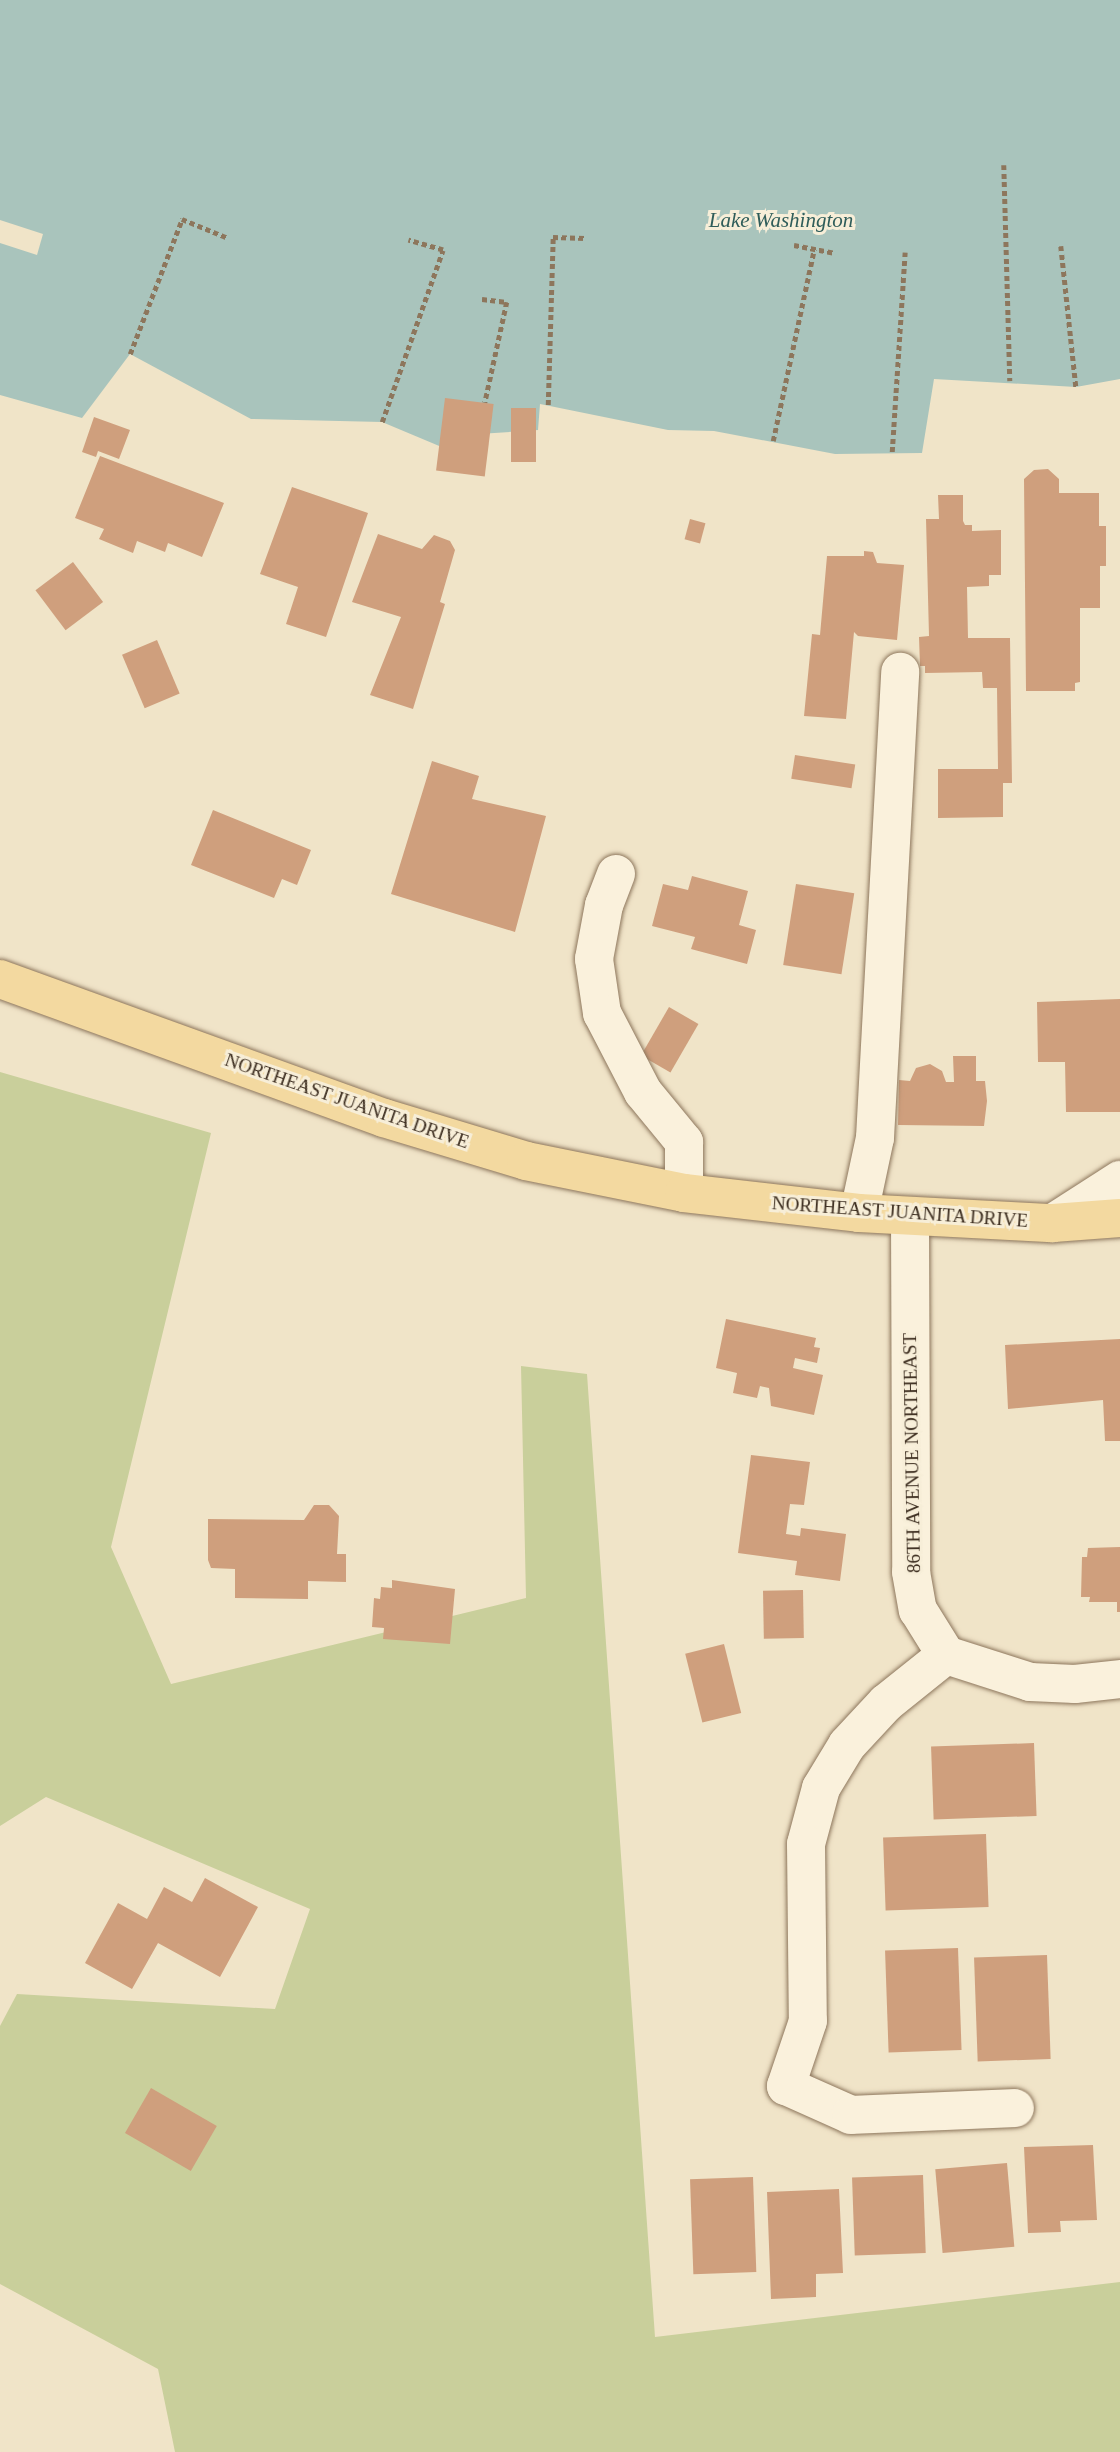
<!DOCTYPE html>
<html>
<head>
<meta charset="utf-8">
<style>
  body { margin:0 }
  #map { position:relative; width:1120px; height:2452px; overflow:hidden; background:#f0e4c8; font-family:"Times New Roman",serif }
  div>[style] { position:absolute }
  .green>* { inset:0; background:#c9cf9b }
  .water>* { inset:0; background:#a9c4bc }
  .pier>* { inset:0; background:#f0e4c8 }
  .building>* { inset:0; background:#cf9f7d; transform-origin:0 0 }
  .path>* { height:4.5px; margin-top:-2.25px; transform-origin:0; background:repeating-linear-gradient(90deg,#8d765c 0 5px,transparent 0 8.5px) }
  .roads { filter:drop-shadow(0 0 2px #8d765c) drop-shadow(0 0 2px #8d765c) }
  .minor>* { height:38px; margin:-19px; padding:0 19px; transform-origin:19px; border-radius:19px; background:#faf1dc }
  .major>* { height:38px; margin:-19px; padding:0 19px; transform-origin:19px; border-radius:19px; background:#f3d9a0 }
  span { translate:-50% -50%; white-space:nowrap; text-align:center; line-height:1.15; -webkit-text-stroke:6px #f7eed8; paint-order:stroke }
  .street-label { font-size:19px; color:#3d2e20 }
  .water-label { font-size:21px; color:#2f5d5a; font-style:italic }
</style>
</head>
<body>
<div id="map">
  <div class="green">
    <div style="clip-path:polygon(0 1072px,211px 1133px,111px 1547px,171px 1684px,526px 1598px,521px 1366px,587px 1374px,655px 2337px,1120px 2282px,1120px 2452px,175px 2452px,158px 2369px,0 2284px,0 2026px,17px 1994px,275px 2009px,310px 1909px,46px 1797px,0 1826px)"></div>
  </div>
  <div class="water">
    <div style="clip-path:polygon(0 0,1120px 0,1120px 379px,1076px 387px,934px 379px,922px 453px,835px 454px,714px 431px,668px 430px,540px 404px,538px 430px,479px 434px,444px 448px,382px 422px,251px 419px,130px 354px,82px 418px,0 395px)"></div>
  </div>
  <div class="pier">
    <div style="clip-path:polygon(0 220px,43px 234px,37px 255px,0 243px)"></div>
  </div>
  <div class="building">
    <div style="left:445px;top:398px;width:49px;height:73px;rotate:7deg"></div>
    <div style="left:511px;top:408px;width:25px;height:54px"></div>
    <div style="clip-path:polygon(94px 417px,130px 430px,119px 459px,98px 451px,96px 457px,82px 452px)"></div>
    <div style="clip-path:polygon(100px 456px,224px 503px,202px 557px,168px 543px,165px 552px,137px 541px,133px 553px,99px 539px,104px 529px,75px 518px)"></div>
    <div style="clip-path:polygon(1048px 469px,1059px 479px,1059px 493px,1099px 493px,1099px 526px,1106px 526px,1106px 566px,1100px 566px,1100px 608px,1080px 608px,1080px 682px,1075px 683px,1075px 691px,1026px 691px,1024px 479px,1034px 470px)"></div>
    <div style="clip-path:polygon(292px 487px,368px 513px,326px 637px,286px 624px,298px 587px,260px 574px)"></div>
    <div style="clip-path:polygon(938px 495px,963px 495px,963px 521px,965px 525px,972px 525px,972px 531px,1001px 530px,1001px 575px,989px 575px,989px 586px,967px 587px,968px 638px,1010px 638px,1012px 783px,1003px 783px,1003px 817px,938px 818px,938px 769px,998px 769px,997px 688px,983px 688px,982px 672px,925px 673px,925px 666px,920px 666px,919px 637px,929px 636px,926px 519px,939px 519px)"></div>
    <div style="left:690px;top:519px;width:16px;height:21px;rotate:15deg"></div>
    <div style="clip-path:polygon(378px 534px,422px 549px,434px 535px,450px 541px,455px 550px,440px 602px,445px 604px,413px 709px,370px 695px,401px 617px,352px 602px)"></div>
    <div style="clip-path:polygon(864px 551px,873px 552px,877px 563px,904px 565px,897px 640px,858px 636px,854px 632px,846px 719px,804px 716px,812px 634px,820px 635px,827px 556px,864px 556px)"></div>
    <div style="left:73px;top:562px;width:50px;height:47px;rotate:53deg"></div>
    <div style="left:157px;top:640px;width:58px;height:38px;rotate:67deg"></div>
    <div style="left:795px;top:755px;width:61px;height:24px;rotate:9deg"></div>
    <div style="clip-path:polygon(432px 761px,479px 776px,472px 799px,546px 816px,515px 932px,391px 894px)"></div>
    <div style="clip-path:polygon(213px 810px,311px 850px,297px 885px,282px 879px,274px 898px,191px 865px)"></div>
    <div style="clip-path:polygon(692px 876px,748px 891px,739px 925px,756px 930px,747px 964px,691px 949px,695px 937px,652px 926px,663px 884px,688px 890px)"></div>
    <div style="left:796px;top:884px;width:59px;height:82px;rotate:9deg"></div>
    <div style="clip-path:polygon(1120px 999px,1120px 1112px,1066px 1112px,1065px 1062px,1038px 1062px,1037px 1002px)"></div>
    <div style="left:669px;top:1007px;width:34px;height:56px;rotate:30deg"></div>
    <div style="clip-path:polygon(953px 1056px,976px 1056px,976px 1081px,985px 1081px,987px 1101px,984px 1126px,898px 1125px,899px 1080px,910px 1081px,916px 1068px,930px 1064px,942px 1071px,946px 1082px,954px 1082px)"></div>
    <div style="clip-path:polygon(726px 1319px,816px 1338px,814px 1347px,820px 1348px,817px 1363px,795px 1358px,793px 1368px,823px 1375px,814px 1415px,771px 1406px,769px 1388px,760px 1386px,757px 1398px,733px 1393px,737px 1373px,716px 1368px)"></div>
    <div style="clip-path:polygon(1120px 1339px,1120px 1441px,1105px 1441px,1103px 1400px,1008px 1409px,1005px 1345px)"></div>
    <div style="clip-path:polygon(751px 1455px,810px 1462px,804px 1505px,790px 1504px,786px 1534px,800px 1536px,801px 1528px,846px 1534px,840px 1581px,795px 1575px,797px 1561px,738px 1553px)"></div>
    <div style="clip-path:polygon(314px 1505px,329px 1505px,339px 1516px,337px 1554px,346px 1554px,346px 1582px,308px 1581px,308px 1599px,235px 1598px,235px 1569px,211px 1568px,208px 1560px,208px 1519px,304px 1520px)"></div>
    <div style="clip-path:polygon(1120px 1547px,1120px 1612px,1117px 1612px,1117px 1602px,1089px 1602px,1090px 1597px,1081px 1597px,1082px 1557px,1087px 1557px,1088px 1548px)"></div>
    <div style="clip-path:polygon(392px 1580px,455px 1589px,450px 1644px,383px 1639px,384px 1628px,372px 1627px,374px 1598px,380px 1599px,381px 1587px,392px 1588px)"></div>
    <div style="left:803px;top:1590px;width:48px;height:40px;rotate:89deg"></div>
    <div style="left:724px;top:1644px;width:71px;height:40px;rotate:76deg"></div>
    <div style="left:1034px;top:1743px;width:73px;height:103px;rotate:88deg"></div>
    <div style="left:986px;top:1834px;width:73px;height:103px;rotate:88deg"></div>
    <div style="clip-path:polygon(205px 1878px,258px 1907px,220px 1977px,158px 1943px,132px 1989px,85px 1963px,118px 1903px,147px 1919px,164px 1887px,192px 1902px)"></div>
    <div style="left:958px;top:1948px;width:102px;height:73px;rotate:88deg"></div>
    <div style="left:1047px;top:1955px;width:104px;height:73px;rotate:88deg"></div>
    <div style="left:151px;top:2088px;width:76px;height:52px;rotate:30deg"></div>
    <div style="clip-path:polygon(1093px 2145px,1097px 2220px,1060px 2221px,1061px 2232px,1028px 2233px,1024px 2147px)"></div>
    <div style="left:1007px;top:2163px;width:84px;height:72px;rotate:85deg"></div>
    <div style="left:923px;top:2175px;width:78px;height:71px;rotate:88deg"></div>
    <div style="left:753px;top:2177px;width:95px;height:63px;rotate:88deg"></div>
    <div style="clip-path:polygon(839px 2189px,843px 2273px,816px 2274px,816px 2297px,771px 2299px,767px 2192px)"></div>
  </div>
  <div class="path">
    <div style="left:1004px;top:165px;width:216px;rotate:88.4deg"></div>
    <div style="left:794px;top:245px;width:42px;rotate:11deg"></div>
    <div style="left:1061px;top:246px;width:142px;rotate:83.9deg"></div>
    <div style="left:482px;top:299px;width:25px;rotate:7deg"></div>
    <div style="left:507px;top:302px;width:103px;rotate:102.3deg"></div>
    <div style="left:130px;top:354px;width:145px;rotate:-68.9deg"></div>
    <div style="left:182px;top:219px;width:50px;rotate:22.4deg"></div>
    <div style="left:548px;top:405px;width:168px;rotate:-88.3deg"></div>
    <div style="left:553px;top:237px;width:32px;rotate:2deg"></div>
    <div style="left:382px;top:422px;width:182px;rotate:-70.5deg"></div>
    <div style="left:443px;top:250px;width:36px;rotate:-164deg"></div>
    <div style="left:773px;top:441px;width:196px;rotate:-77.9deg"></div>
    <div style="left:892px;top:452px;width:200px;rotate:-86.3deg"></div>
  </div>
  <div class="roads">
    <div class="minor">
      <div style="left:616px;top:874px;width:33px;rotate:111deg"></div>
      <div style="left:604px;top:905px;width:55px;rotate:100.5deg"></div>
      <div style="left:594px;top:959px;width:55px;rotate:81.6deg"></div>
      <div style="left:602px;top:1013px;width:89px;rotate:62.6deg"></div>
      <div style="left:643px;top:1092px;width:65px;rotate:50.6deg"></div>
      <div style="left:684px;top:1142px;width:51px;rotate:90deg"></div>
      <div style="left:859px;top:1213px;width:77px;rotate:-78deg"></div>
      <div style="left:875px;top:1138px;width:467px;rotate:-86.9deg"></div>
      <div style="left:910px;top:1216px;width:356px;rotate:89.8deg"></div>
      <div style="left:911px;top:1572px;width:39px;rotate:80deg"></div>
      <div style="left:918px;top:1610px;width:53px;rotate:58.1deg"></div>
      <div style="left:1053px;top:1223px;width:80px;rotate:-32.7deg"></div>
      <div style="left:946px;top:1655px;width:77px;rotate:141.3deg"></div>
      <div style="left:886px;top:1703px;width:57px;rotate:132.9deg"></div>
      <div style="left:847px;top:1745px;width:50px;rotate:121.2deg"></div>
      <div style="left:821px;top:1788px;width:58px;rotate:105deg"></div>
      <div style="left:806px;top:1844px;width:177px;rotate:89.4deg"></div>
      <div style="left:808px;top:2021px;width:69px;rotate:108.7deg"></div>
      <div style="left:786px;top:2086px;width:71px;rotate:24deg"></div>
      <div style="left:851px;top:2115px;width:164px;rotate:-2.4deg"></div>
      <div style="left:946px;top:1655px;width:88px;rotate:17.8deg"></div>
      <div style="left:1030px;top:1682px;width:45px;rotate:2.5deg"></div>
      <div style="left:1075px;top:1684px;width:45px;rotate:-6.3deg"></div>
    </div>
    <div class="major">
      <div style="left:0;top:979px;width:408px;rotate:19.9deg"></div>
      <div style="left:384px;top:1118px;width:148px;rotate:16.8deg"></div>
      <div style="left:526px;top:1161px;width:161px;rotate:11.4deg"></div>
      <div style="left:684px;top:1193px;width:176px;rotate:6.5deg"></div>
      <div style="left:859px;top:1213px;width:194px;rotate:3deg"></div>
      <div style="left:1053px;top:1223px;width:67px;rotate:-4.3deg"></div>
    </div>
  </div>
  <div class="street-label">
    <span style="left:347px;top:1101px;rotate:19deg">NORTHEAST JUANITA DRIVE</span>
    <span style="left:900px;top:1212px;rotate:4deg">NORTHEAST JUANITA DRIVE</span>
    <span style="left:912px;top:1453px;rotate:-91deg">86TH AVENUE NORTHEAST</span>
  </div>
  <div class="water-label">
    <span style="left:781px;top:220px">Lake Washington</span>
  </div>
</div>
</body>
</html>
